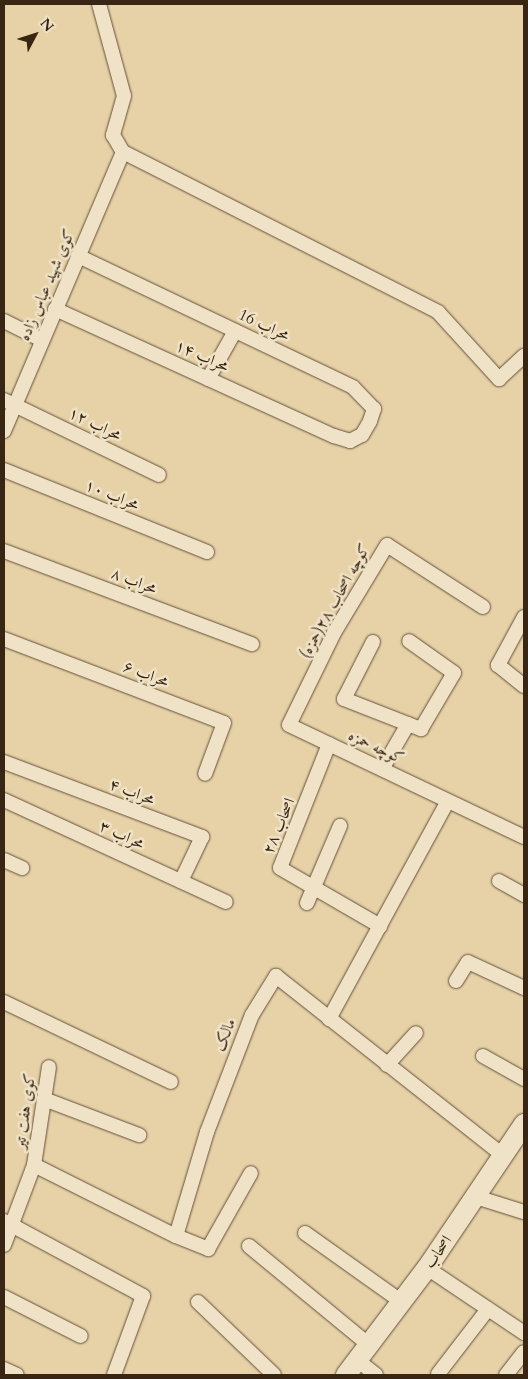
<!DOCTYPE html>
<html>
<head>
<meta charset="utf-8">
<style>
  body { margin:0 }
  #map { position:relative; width:528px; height:1379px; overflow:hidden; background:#e7d2a8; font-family:Cardo,Amiri,serif }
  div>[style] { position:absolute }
  .roads { filter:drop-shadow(0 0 1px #645038) drop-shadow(0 0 1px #645038) }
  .street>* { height:14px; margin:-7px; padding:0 7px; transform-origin:7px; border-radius:7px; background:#efe2c6 }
  .secondary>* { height:20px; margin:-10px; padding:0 10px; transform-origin:10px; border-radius:10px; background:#efe2c6 }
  span { translate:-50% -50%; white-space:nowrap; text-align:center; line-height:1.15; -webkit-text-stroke:5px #efe2c6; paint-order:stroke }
  .street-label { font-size:16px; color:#382513 }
  .frame { position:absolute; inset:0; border:5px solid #382513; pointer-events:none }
  .north { position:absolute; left:10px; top:10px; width:50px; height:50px; -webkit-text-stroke:4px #efe2c6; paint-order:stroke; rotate:50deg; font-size:14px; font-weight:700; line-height:20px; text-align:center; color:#382513 }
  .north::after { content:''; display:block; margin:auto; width:18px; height:22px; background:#382513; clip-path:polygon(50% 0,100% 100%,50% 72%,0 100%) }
</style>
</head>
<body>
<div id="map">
  <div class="roads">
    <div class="street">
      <div style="left:99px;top:4px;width:95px;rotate:74.8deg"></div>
      <div style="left:124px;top:96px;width:41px;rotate:105.8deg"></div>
      <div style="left:113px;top:135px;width:20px;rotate:60deg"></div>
      <div style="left:123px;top:152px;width:353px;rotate:26.9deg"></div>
      <div style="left:438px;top:312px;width:91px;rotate:47.7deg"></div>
      <div style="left:499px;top:379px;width:34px;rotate:-43deg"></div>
      <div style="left:55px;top:309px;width:307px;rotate:24.5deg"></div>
      <div style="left:334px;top:436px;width:17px;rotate:17deg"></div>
      <div style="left:350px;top:441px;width:13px;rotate:-27deg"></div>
      <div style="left:362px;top:435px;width:16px;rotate:-60deg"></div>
      <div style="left:370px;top:421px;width:13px;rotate:-72deg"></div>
      <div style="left:374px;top:409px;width:30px;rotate:-134deg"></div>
      <div style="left:353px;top:387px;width:305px;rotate:-154.5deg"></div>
      <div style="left:4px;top:321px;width:42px;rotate:26.6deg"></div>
      <div style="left:208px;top:379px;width:55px;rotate:-60.6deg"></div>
      <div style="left:4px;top:400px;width:172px;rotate:25.8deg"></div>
      <div style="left:4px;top:431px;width:303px;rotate:-66.9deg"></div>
      <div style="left:4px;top:470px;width:219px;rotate:22deg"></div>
      <div style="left:4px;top:551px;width:265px;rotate:20.6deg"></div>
      <div style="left:483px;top:607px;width:114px;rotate:-147.1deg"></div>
      <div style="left:387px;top:545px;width:103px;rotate:121.1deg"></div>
      <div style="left:334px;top:633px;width:102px;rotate:116.1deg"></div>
      <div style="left:289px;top:725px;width:260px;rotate:25.5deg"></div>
      <div style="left:524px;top:617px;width:55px;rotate:118.4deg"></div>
      <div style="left:498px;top:665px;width:33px;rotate:39deg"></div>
      <div style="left:4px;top:639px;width:235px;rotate:20.9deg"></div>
      <div style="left:224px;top:723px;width:54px;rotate:110.4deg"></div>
      <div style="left:373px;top:642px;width:64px;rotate:117deg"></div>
      <div style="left:344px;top:699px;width:83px;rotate:21.3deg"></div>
      <div style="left:421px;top:729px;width:65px;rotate:-59.5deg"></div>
      <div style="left:454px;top:673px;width:55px;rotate:-144.6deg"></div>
      <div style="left:329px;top:744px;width:133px;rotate:111.6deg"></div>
      <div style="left:280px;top:868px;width:116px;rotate:30.1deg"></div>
      <div style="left:4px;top:762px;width:212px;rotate:20.7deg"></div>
      <div style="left:202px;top:837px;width:49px;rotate:115.5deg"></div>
      <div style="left:382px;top:769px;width:52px;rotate:-60deg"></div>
      <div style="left:4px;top:800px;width:244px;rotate:24.7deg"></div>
      <div style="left:4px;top:860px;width:20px;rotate:24deg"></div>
      <div style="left:499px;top:881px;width:29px;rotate:29deg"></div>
      <div style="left:307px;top:903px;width:84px;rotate:-66.8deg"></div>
      <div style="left:456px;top:981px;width:22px;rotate:-58deg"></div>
      <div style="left:468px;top:962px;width:62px;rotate:24.9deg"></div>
      <div style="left:4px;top:1002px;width:185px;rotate:25.6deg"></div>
      <div style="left:329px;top:1019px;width:248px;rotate:-61.4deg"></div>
      <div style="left:483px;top:1056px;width:47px;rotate:29.3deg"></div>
      <div style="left:387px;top:1065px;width:43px;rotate:-47.8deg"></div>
      <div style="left:44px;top:1099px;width:102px;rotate:20.8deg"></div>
      <div style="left:34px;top:1165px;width:159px;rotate:26.6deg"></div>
      <div style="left:176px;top:1236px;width:109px;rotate:-73.4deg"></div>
      <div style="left:207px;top:1132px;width:125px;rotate:-69deg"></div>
      <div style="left:252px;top:1015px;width:46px;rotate:-58.4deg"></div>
      <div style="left:276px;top:976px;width:290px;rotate:38.3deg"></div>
      <div style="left:476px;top:1197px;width:50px;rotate:17.4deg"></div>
      <div style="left:4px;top:1221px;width:158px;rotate:28.3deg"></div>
      <div style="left:143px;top:1296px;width:84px;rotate:110.2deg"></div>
      <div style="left:305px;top:1233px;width:119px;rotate:35.4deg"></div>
      <div style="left:176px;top:1236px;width:35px;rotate:22deg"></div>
      <div style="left:208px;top:1249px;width:87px;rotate:-60.5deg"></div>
      <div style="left:4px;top:1245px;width:85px;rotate:-69.4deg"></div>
      <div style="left:34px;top:1165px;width:99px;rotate:-81.3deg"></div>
      <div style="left:249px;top:1246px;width:156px;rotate:39.5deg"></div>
      <div style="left:427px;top:1268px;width:117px;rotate:33.8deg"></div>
      <div style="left:4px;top:1297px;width:86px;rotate:26.9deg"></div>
      <div style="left:198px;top:1302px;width:105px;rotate:43.8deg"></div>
      <div style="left:357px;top:1360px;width:24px;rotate:38deg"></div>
      <div style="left:4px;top:1369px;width:14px;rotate:25deg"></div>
      <div style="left:438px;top:1374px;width:82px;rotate:-52.4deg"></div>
      <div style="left:506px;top:1375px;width:29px;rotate:-52deg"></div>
    </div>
    <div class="secondary">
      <div style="left:346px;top:1375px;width:134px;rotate:-52.9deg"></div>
      <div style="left:427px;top:1268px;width:174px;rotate:-56deg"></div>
    </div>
  </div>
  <div class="street-label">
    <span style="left:47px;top:285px;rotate:-67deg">کوی شهید عباس زاده</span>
    <span style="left:264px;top:325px;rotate:25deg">محراب 16</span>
    <span style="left:202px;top:356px;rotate:24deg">محراب ۱۴</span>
    <span style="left:95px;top:424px;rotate:26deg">محراب ۱۲</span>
    <span style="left:112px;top:495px;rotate:22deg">محراب ۱۰</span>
    <span style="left:134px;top:581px;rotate:21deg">محراب ۸</span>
    <span style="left:335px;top:601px;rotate:-61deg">کوچه اصحاب ۲۸(حمزه)</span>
    <span style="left:146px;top:674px;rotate:21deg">محراب ۶</span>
    <span style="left:376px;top:747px;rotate:25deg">کوچه حمزه</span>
    <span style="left:132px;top:792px;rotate:21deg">محراب ۴</span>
    <span style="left:279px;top:826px;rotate:-67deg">اصحاب ۲۸</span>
    <span style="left:122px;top:835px;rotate:25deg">محراب ۳</span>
    <span style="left:225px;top:1035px;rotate:-69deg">مالک</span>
    <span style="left:25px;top:1111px;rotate:-82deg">کوی هفت تیر</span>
    <span style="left:438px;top:1252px;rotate:-55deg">اصحاب</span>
  </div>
  <div class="frame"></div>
  <div class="north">N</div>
</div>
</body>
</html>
